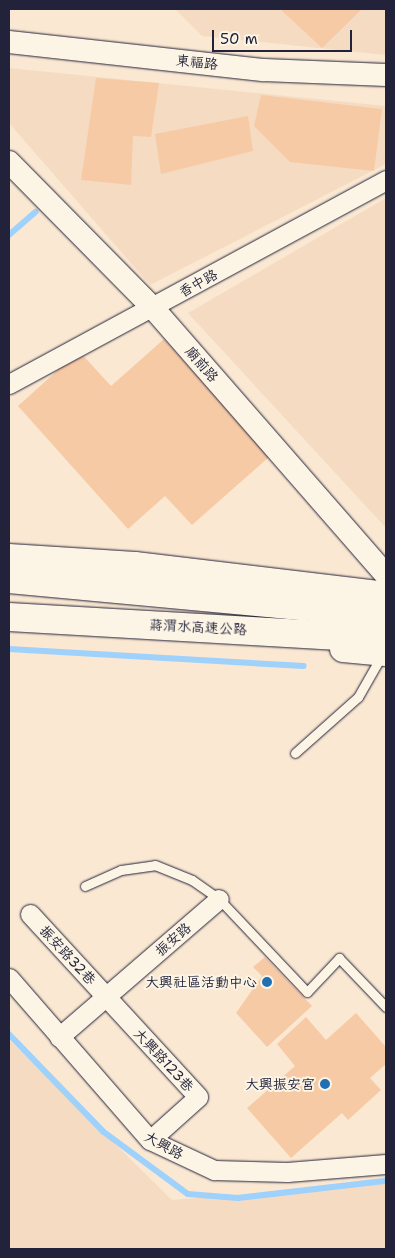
<!DOCTYPE html>
<html>
<head>
<meta charset="utf-8">
<style>
  body { margin:0 }
  #map { position:relative; width:395px; height:1258px; overflow:hidden; background:#fae8d2; font-family:"Shantell Sans","LXGW WenKai TC",sans-serif }
  div>[style] { position:absolute }
  .built>* { inset:0; background:#f5dbc2 }
  .stream>* { height:5.5px; margin:-2.75px; padding:0 2.75px; transform-origin:2.75px; border-radius:2.75px; background:#9ed1fb }
  .building>* { inset:0; background:#f7caa6 }
  .roads { filter:drop-shadow(0 0 1px #22223b) drop-shadow(0 0 1px #22223b) }
  .service>* { height:9px; margin:-4.5px; padding:0 4.5px; transform-origin:4.5px; border-radius:4.5px; background:#fcf5e5 }
  .minor>* { height:19px; margin:-9.5px; padding:0 9.5px; transform-origin:9.5px; border-radius:9.5px; background:#fcf5e5 }
  .tertiary>* { height:22px; margin:-11px; padding:0 11px; transform-origin:11px; border-radius:11px; background:#fcf5e5 }
  .secondary>* { height:26px; margin:-13px; padding:0 13px; transform-origin:13px; border-radius:13px; background:#fcf5e5 }
  .motorway>* { height:28px; margin:-14px; padding:0 14px; transform-origin:14px; border-radius:14px; background:#fcf5e5 }
  .dots>* { width:14px; height:14px; translate:-50% -50%; box-sizing:border-box; border:2px solid #fcf5e5; border-radius:50% }
  span { translate:-50% -50%; white-space:nowrap; text-align:center; line-height:1.15; -webkit-text-stroke:4px #fcf5e5; paint-order:stroke }
  .street-label { font-size:14px; color:#22223b }
  .poi-label { font-size:14px; color:#22223b }
  .right { translate:-100% -50%; text-align:right }
  .frame { position:absolute; inset:0; border:10px solid #22223b; pointer-events:none }
  .scale { position:absolute; left:212px; top:30px; width:140px; height:22px; box-sizing:border-box; border:2px solid #22223b; border-top:0; padding-left:6px; font-size:15px; line-height:18px; white-space:nowrap; color:#22223b; -webkit-text-stroke:4px #fcf5e5; paint-order:stroke }
</style>
</head>
<body>
<div id="map">
  <div class="built">
    <div style="clip-path:polygon(175px 9px,386px 9px,386px 55px,202px 36px)"></div>
    <div style="clip-path:polygon(9px 68px,386px 106px,386px 164px,150px 285px,9px 123px)"></div>
    <div style="clip-path:polygon(386px 198px,386px 528px,188px 313px)"></div>
    <div style="clip-path:polygon(9px 1040px,172px 1200px,386px 1183px,386px 1249px,9px 1249px)"></div>
  </div>
  <div class="stream">
    <div style="left:9px;top:235px;width:35px;rotate:-41deg"></div>
    <div style="left:9px;top:649px;width:295px;rotate:3.3deg"></div>
    <div style="left:9px;top:1034px;width:136px;rotate:45.9deg"></div>
    <div style="left:104px;top:1132px;width:104px;rotate:36.4deg"></div>
    <div style="left:188px;top:1194px;width:50px;rotate:4.6deg"></div>
    <div style="left:238px;top:1198px;width:149px;rotate:-6.6deg"></div>
  </div>
  <div class="building">
    <div style="clip-path:polygon(280px 9px,362px 9px,322px 48px)"></div>
    <div style="clip-path:polygon(96px 78px,159px 83px,151px 137px,133px 136px,131px 185px,81px 180px)"></div>
    <div style="clip-path:polygon(261px 95px,382px 109px,374px 171px,290px 162px,254px 126px)"></div>
    <div style="clip-path:polygon(248px 116px,253px 151px,161px 174px,155px 134px)"></div>
    <div style="clip-path:polygon(164px 339px,269px 457px,192px 525px,165px 496px,128px 529px,18px 406px,79px 351px,111px 386px)"></div>
    <div style="clip-path:polygon(265px 957px,312px 1006px,267px 1047px,236px 1013px,262px 976px,253px 967px)"></div>
    <div style="clip-path:polygon(356px 1013px,386px 1047px,386px 1064px,370px 1078px,381px 1090px,348px 1120px,342px 1113px,291px 1158px,247px 1108px,295px 1066px,277px 1044px,306px 1017px,326px 1040px)"></div>
  </div>
  <div class="roads">
    <div class="service">
      <div style="left:295px;top:753px;width:84px;rotate:-41.6deg"></div>
      <div style="left:358px;top:697px;width:48px;rotate:-60.3deg"></div>
      <div style="left:85px;top:886px;width:39px;rotate:-24deg"></div>
      <div style="left:121px;top:870px;width:34px;rotate:-8deg"></div>
      <div style="left:155px;top:865px;width:40px;rotate:22deg"></div>
      <div style="left:192px;top:880px;width:33px;rotate:35deg"></div>
      <div style="left:219px;top:899px;width:128px;rotate:46.6deg"></div>
      <div style="left:307px;top:992px;width:47px;rotate:-46.7deg"></div>
      <div style="left:339px;top:958px;width:68px;rotate:46.2deg"></div>
    </div>
    <div class="minor">
      <div style="left:9px;top:384px;width:429px;rotate:-28.4deg"></div>
      <div style="left:30px;top:914px;width:248px;rotate:47.4deg"></div>
      <div style="left:198px;top:1097px;width:64px;rotate:138.1deg"></div>
      <div style="left:9px;top:978px;width:215px;rotate:49deg"></div>
      <div style="left:150px;top:1140px;width:71px;rotate:25.1deg"></div>
      <div style="left:214px;top:1170px;width:73px;rotate:1.6deg"></div>
      <div style="left:287px;top:1172px;width:99px;rotate:-4.6deg"></div>
      <div style="left:59px;top:1037px;width:211px;rotate:-40.8deg"></div>
    </div>
    <div class="tertiary">
      <div style="left:9px;top:42px;width:257px;rotate:6.3deg"></div>
      <div style="left:264px;top:70px;width:122px;rotate:2.3deg"></div>
      <div style="left:9px;top:162px;width:205px;rotate:45.4deg"></div>
      <div style="left:153px;top:308px;width:354px;rotate:48.9deg"></div>
    </div>
    <div class="secondary">
      <div style="left:9px;top:557px;width:126px;rotate:3.6deg"></div>
      <div style="left:135px;top:565px;width:253px;rotate:6.8deg"></div>
      <div style="left:343px;top:649px;width:43px;rotate:5.3deg"></div>
    </div>
    <div class="motorway">
      <div style="left:9px;top:579px;width:379px;rotate:5.3deg"></div>
      <div style="left:9px;top:617px;width:378px;rotate:3.3deg"></div>
    </div>
  </div>
  <div class="dots">
    <div style="left:267px;top:982px;background:#1f6fb2"></div>
    <div style="left:325px;top:1084px;background:#1f6fb2"></div>
  </div>
  <div class="street-label">
    <span style="left:197px;top:62px;rotate:6deg">東福路</span>
    <span style="left:198px;top:283px;rotate:-29deg">香中路</span>
    <span style="left:202px;top:364px;rotate:49deg">廟前路</span>
    <span style="left:198px;top:627px;rotate:3deg">蔣渭水高速公路</span>
    <span style="left:173px;top:939px;rotate:-41deg">振安路</span>
    <span style="left:68px;top:955px;rotate:47deg">振安路32巷</span>
    <span style="left:164px;top:1060px;rotate:47deg">大興路123巷</span>
    <span style="left:164px;top:1145px;rotate:29deg">大興路</span>
  </div>
  <div class="poi-label">
    <span class="right" style="left:257px;top:982px">大興社區活動中心</span>
    <span class="right" style="left:315px;top:1084px">大興振安宮</span>
  </div>
  <div class="frame"></div>
  <div class="scale">50 m</div>
</div>
</body>
</html>
